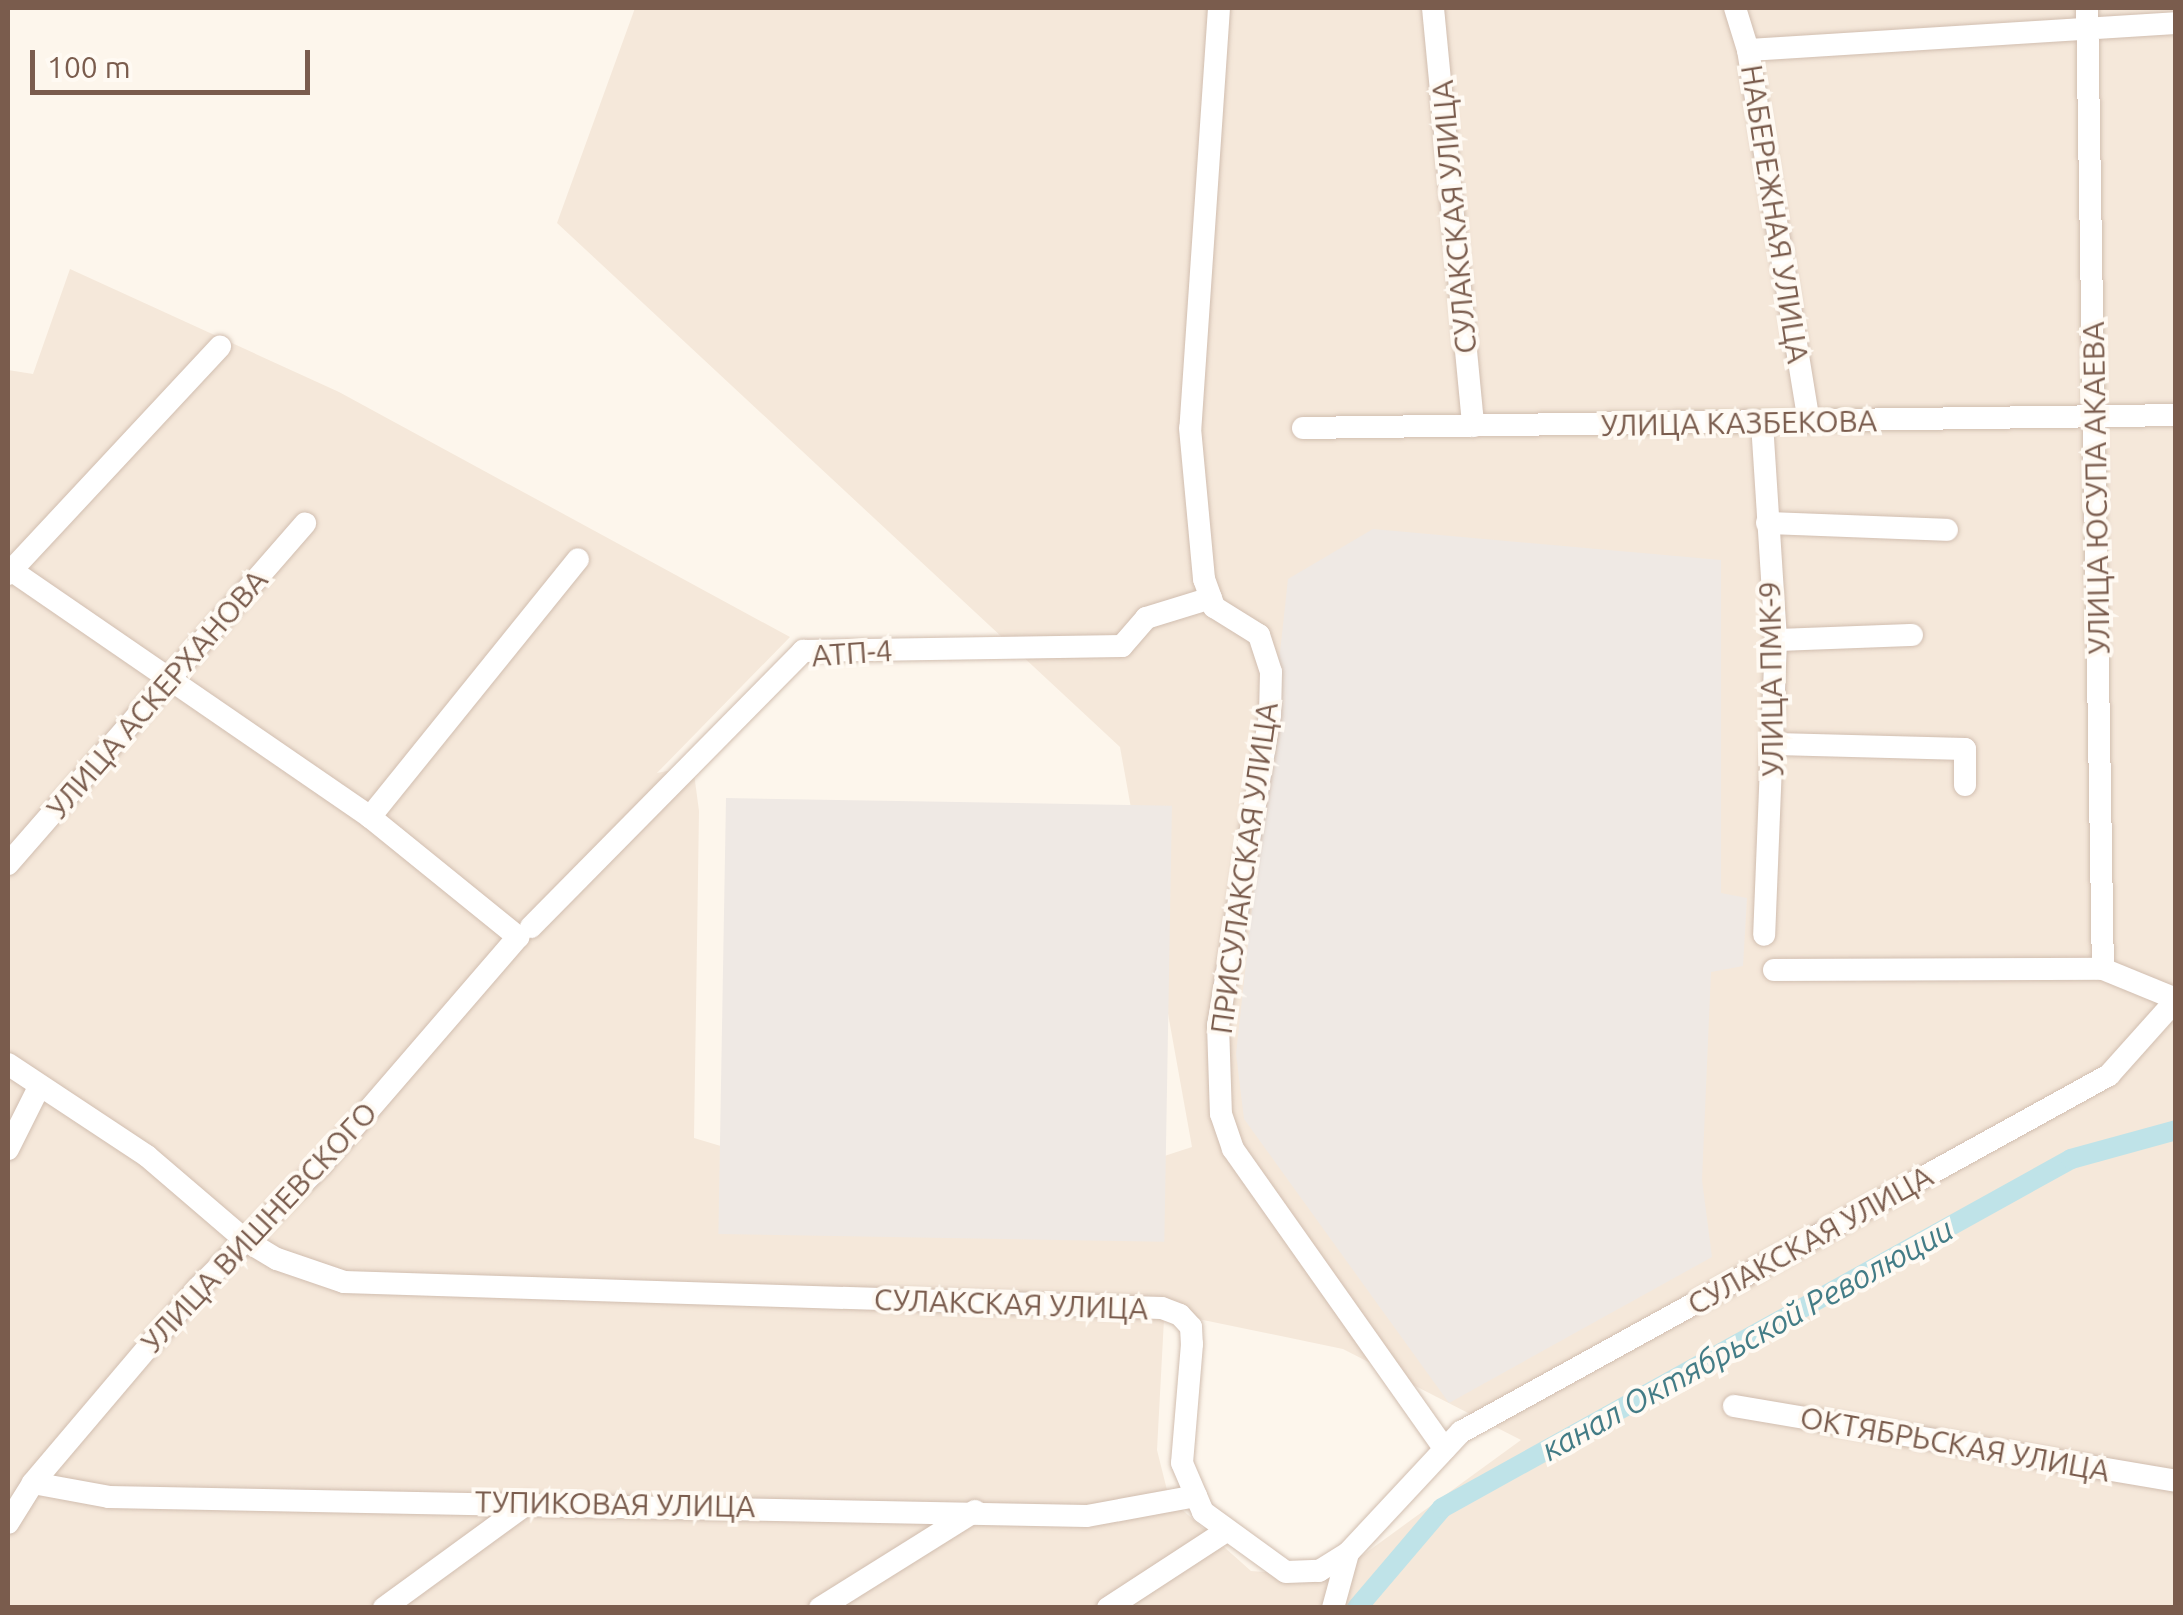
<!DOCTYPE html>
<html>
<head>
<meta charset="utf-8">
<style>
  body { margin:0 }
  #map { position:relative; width:2183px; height:1615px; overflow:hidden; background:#fdf6ec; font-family:Ubuntu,sans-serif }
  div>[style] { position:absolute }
  .residential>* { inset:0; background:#f5e8da }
  .industrial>* { inset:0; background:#efe9e4; transform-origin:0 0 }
  .canal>* { height:20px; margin:-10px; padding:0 10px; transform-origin:10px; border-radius:10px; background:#bfe3e8 }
  .roads { filter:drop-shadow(0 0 2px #d1beb0) drop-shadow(0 0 2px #d1beb0) }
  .street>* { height:22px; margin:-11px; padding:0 11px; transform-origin:11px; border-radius:11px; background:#fff }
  span { translate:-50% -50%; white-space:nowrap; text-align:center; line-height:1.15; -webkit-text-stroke:8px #fffaf3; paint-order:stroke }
  .street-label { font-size:30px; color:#7a5c4d }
  .water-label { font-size:32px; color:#437c86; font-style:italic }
  .frame { position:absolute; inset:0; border:10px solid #7a5c4d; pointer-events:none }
  .scale { position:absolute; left:30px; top:50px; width:280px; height:45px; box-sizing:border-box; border:5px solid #7a5c4d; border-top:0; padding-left:12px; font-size:30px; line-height:35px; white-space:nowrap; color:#7a5c4d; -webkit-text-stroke:8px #fffaf3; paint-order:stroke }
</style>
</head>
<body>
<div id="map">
  <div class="residential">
    <div style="clip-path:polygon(evenodd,635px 8px,2175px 8px,2175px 1607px,8px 1607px,8px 370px,33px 374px,70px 269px,339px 392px,790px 637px,657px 773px,693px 766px,699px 811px,694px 1138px,968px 1220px,1192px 1147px,1120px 747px,557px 223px,635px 8px,1150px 1309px,1343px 1349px,1521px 1440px,1363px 1555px,1337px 1554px,1309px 1575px,1251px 1571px,1169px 1498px,1157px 1450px,1164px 1319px,1150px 1309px)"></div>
  </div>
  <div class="industrial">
    <div style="clip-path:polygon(1373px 529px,1721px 560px,1721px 893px,1747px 898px,1743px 966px,1711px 972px,1702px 1180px,1712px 1257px,1449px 1403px,1244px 1119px,1236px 1054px,1288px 579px)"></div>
    <div style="left:726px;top:798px;width:446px;height:436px;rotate:1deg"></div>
  </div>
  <div class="canal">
    <div style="left:1357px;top:1608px;width:131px;rotate:-49.6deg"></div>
    <div style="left:1442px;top:1508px;width:719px;rotate:-29.02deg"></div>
    <div style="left:2071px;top:1159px;width:109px;rotate:-15.4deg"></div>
  </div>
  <div class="roads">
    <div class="street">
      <div style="left:1219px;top:8px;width:421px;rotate:93.9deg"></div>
      <div style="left:1190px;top:428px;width:152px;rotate:84.7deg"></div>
      <div style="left:1204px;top:579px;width:30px;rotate:70deg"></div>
      <div style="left:1214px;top:607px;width:53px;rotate:31.9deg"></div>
      <div style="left:1259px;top:635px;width:39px;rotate:72deg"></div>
      <div style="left:1271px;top:672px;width:43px;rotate:91.3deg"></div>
      <div style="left:1270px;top:715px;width:314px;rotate:99.5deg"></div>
      <div style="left:1218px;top:1025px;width:89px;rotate:88.1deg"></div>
      <div style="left:1221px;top:1114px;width:37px;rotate:71deg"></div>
      <div style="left:1233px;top:1149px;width:367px;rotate:54.8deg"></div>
      <div style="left:1433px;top:8px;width:420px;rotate:84.5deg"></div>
      <div style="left:1735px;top:8px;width:44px;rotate:72.8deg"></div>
      <div style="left:1748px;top:50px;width:377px;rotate:80.7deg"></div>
      <div style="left:2087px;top:8px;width:961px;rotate:89.05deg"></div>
      <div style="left:1748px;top:50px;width:429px;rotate:-3.6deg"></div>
      <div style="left:1762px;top:423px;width:217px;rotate:86.3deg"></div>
      <div style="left:1776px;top:640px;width:295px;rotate:92.3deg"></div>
      <div style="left:1303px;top:428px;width:873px;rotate:-0.85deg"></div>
      <div style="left:1767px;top:523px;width:180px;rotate:2.2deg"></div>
      <div style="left:8px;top:568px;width:439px;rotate:34.5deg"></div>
      <div style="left:370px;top:817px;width:191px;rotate:39deg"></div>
      <div style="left:518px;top:937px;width:303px;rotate:130.8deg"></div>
      <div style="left:320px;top:1166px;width:171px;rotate:135deg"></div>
      <div style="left:199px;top:1287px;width:257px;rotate:130.3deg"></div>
      <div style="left:33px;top:1483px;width:47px;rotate:122deg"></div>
      <div style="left:8px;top:574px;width:311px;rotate:-47deg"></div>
      <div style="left:1776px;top:640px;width:136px;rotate:-2.1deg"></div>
      <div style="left:1776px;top:744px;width:189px;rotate:1.5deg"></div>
      <div style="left:1965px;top:749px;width:36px;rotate:90deg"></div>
      <div style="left:370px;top:817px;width:331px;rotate:-51.1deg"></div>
      <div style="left:8px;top:864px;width:452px;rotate:-48.9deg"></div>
      <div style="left:531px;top:927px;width:388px;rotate:-45.4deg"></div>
      <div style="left:803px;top:651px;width:319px;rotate:-0.9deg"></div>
      <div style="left:1122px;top:646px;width:37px;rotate:-49deg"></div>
      <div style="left:1146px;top:618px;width:68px;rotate:-17.1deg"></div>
      <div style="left:1774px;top:970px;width:329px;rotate:-0.2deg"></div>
      <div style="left:2103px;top:969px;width:79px;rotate:22.3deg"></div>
      <div style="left:8px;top:1064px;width:167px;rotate:33.5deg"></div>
      <div style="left:147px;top:1156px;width:129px;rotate:40.6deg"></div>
      <div style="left:245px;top:1240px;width:37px;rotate:31deg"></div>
      <div style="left:277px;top:1259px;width:71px;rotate:18.9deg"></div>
      <div style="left:344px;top:1282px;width:818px;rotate:1.82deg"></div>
      <div style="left:1162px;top:1308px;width:19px;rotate:21deg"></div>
      <div style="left:1180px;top:1315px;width:16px;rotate:47deg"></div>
      <div style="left:1191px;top:1327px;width:17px;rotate:87deg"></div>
      <div style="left:1192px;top:1344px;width:119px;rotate:94.8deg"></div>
      <div style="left:1182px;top:1463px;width:53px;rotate:66.8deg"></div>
      <div style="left:1203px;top:1512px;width:102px;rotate:35.9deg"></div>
      <div style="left:1286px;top:1572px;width:33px;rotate:-2deg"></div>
      <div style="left:1319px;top:1571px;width:34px;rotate:-32deg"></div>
      <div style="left:1348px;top:1553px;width:166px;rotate:-47deg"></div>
      <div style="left:1461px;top:1432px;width:740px;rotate:-28.85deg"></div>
      <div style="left:2109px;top:1075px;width:101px;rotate:-48.2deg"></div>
      <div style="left:8px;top:1149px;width:67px;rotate:-63.4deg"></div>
      <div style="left:1734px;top:1406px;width:448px;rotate:9.6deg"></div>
      <div style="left:33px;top:1483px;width:77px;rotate:10.4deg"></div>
      <div style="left:109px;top:1497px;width:978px;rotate:1.11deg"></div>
      <div style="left:1087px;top:1516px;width:111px;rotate:-10.4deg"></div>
      <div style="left:384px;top:1608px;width:178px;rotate:-36.1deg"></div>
      <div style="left:820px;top:1608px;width:183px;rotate:-32deg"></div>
      <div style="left:1108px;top:1608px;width:141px;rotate:-33.1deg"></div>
      <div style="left:1333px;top:1608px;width:57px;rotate:-74.7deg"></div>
    </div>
  </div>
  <div class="street-label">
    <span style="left:1775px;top:214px;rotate:81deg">НАБЕРЕЖНАЯ УЛИЦА</span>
    <span style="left:1454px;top:217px;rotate:-95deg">СУЛАКСКАЯ УЛИЦА</span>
    <span style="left:1739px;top:423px;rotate:-1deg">УЛИЦА КАЗБЕКОВА</span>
    <span style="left:2096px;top:488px;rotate:-91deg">УЛИЦА ЮСУПА АКАЕВА</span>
    <span style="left:852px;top:653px;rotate:-4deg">АТП-4</span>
    <span style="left:1771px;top:679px;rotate:-91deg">УЛИЦА ПМК-9</span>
    <span style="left:157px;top:694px;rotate:-49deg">УЛИЦА АСКЕРХАНОВА</span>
    <span style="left:1244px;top:868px;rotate:-82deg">ПРИСУЛАКСКАЯ УЛИЦА</span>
    <span style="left:259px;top:1227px;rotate:-47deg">УЛИЦА ВИШНЕВСКОГО</span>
    <span style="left:1810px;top:1240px;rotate:-29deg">СУЛАКСКАЯ УЛИЦА</span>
    <span style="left:1011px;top:1304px;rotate:2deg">СУЛАКСКАЯ УЛИЦА</span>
    <span style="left:1955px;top:1444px;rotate:10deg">ОКТЯБРЬСКАЯ УЛИЦА</span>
    <span style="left:615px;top:1504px;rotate:1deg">ТУПИКОВАЯ УЛИЦА</span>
  </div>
  <div class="water-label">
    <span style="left:1747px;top:1339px;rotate:-29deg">канал Октябрьской Революции</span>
  </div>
  <div class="frame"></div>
  <div class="scale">100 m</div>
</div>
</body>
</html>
